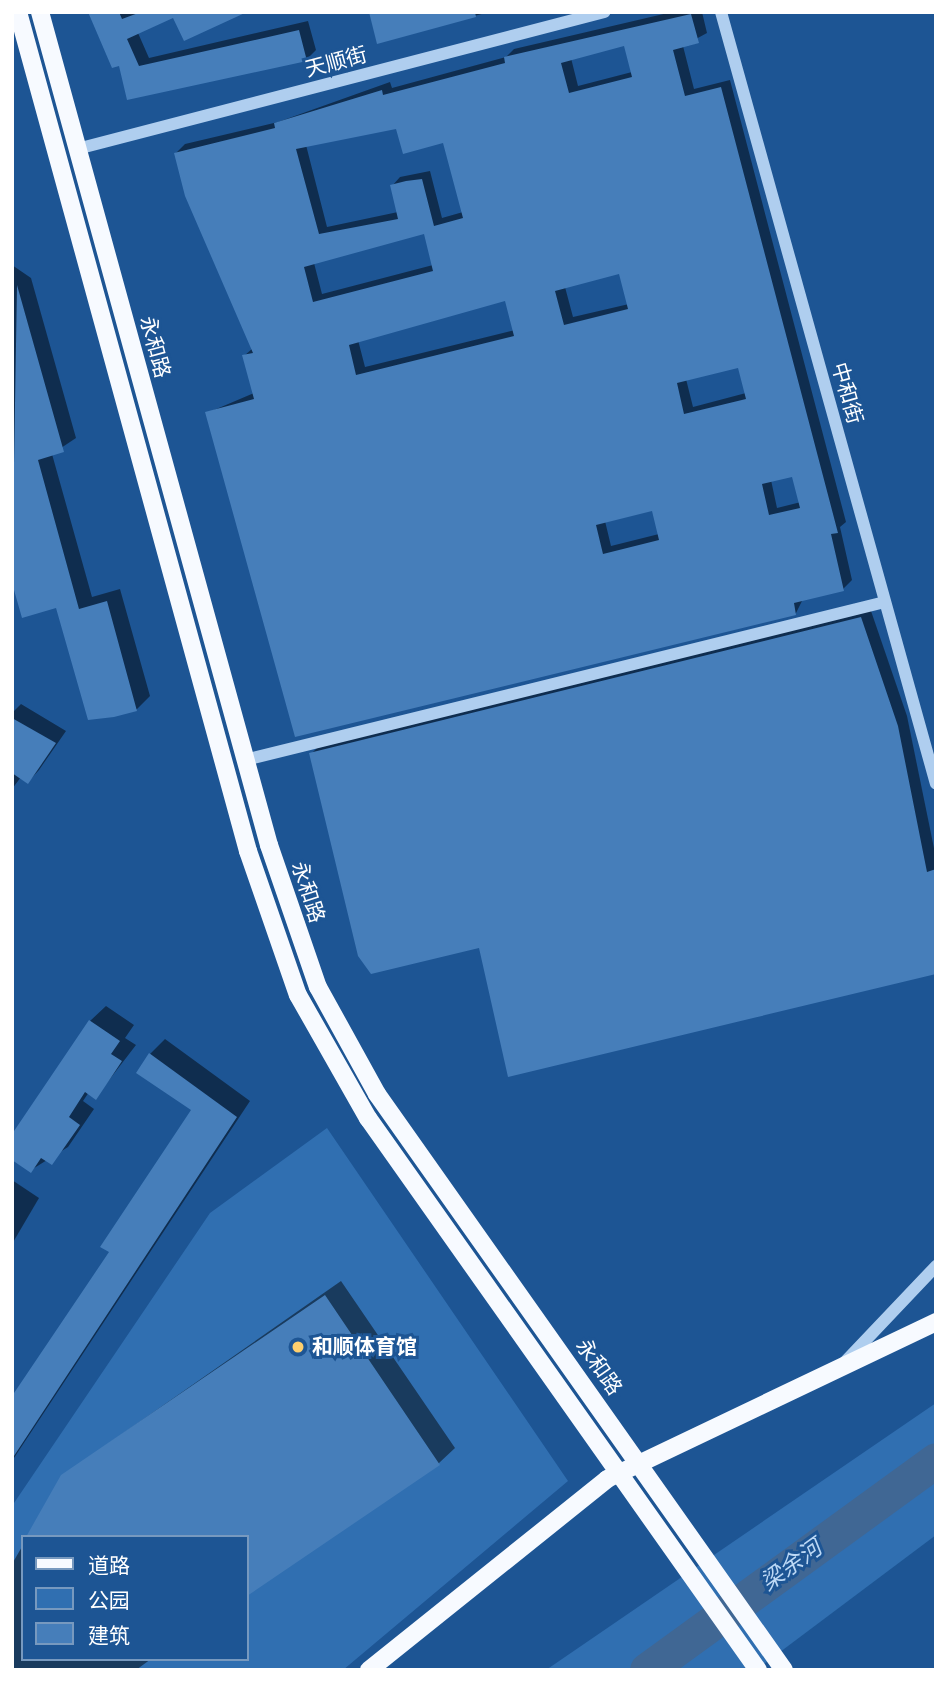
<!DOCTYPE html>
<html>
<head>
<meta charset="utf-8">
<style>
  body { margin:0 }
  #map { position:relative; width:948px; height:1682px; overflow:hidden; background:#1d5594; font-family:Inter,"Noto Sans SC",sans-serif }
  div>[style] { position:absolute }
  .green>* { inset:0; background:#306fb1 }
  .shadow>* { inset:0; background:#0007 }
  .river>* { height:35px; margin:-17.5px; padding:0 17.5px; transform-origin:17.5px; border-radius:17.5px; background:#406794 }
  .building>* { inset:0; background:#467eba }
  .minor>* { height:12px; margin:-6px; padding:0 6px; transform-origin:6px; border-radius:6px; background:#afceef }
  .major>* { height:18px; margin:-9px; padding:0 9px; transform-origin:9px; border-radius:9px; background:#f7faff }
  .dots>* { width:19px; height:19px; translate:-50% -50%; box-sizing:border-box; border:4px solid #1d5594; border-radius:50% }
  span { translate:-50% -50%; white-space:nowrap; text-align:center; line-height:1.15; -webkit-text-stroke:6px #1d5594; paint-order:stroke }
  .street-label { font-size:21px; color:#fff }
  .poi-label { font-size:21px; color:#fff; font-weight:700 }
  .left { translate:0 -50%; text-align:left }
  .water-label { font-size:23px; color:#bcd8f5; font-style:italic }
  .frame { position:absolute; inset:0; border:14px solid #fff; pointer-events:none }
  .legend { position:absolute; left:21px; top:1535px; width:228px; height:126px; box-sizing:border-box; background:#1d5594; border:2px solid #7799bf; margin:0; padding:9px 12px; list-style:none; font-size:21px; color:#fff }
  .legend li { display:flex; align-items:center; gap:14px; height:35px }
  .legend b { width:35px; border:2px solid #7799bf }
</style>
</head>
<body>
<div id="map">
  <div class="green">
    <div style="clip-path:polygon(evenodd,327px 1128px,568px 1481px,343px 1670px,12px 1670px,12px 1506px,210px 1213px,327px 1128px,23px 1537px,247px 1537px,247px 1659px,23px 1659px,23px 1537px)"></div>
    <div style="clip-path:polygon(936px 1403px,936px 1535px,756px 1670px,546px 1670px)"></div>
  </div>
  <div class="shadow">
    <div style="clip-path:polygon(90px 12px,243px 12px,173px 14px,138px 33px,149px 58px,308px 21px,316px 50px,306px 60px,129px 98px,120px 63px)"></div>
    <div style="clip-path:polygon(374px 12px,489px 12px,379px 42px)"></div>
    <div style="clip-path:polygon(evenodd,672px 12px,702px 12px,707px 33px,683px 46px,694px 89px,730px 80px,846px 522px,840px 527px,852px 580px,843px 589px,803px 599px,796px 613px,296px 735px,207px 413px,254px 393px,244px 356px,253px 348px,176px 153px,185px 144px,278px 122px,390px 82px,392px 88px,506px 57px,514px 49px,672px 12px,625px 44px,632px 72px,578px 86px,571px 58px,625px 44px,672px 12px,397px 127px,444px 141px,463px 212px,442px 218px,430px 171px,400px 177px,392px 186px,398px 212px,327px 227px,306px 145px,397px 127px,672px 12px,425px 232px,433px 265px,322px 294px,314px 263px,425px 232px,672px 12px,620px 272px,629px 304px,573px 317px,565px 287px,620px 272px,672px 12px,506px 299px,515px 330px,365px 367px,358px 340px,506px 299px,672px 12px,740px 366px,746px 393px,693px 407px,686px 379px,740px 366px,672px 12px,794px 474px,801px 502px,777px 508px,771px 480px,794px 474px,672px 12px,653px 509px,659px 534px,611px 546px,605px 521px,653px 509px)"></div>
    <div style="clip-path:polygon(12px 265px,31px 278px,76px 438px,52px 454px,92px 597px,120px 589px,150px 696px,137px 709px,89px 718px,57px 606px,12px 576px)"></div>
    <div style="clip-path:polygon(870px 608px,907px 716px,936px 858px,936px 973px,480px 946px,311px 754px,321px 744px)"></div>
    <div style="clip-path:polygon(21px 704px,66px 731px,39px 770px,28px 782px,21px 777px,12px 789px,12px 713px)"></div>
    <div style="clip-path:polygon(106px 1006px,134px 1025px,125px 1038px,136px 1045px,96px 1097px,89px 1092px,83px 1101px,94px 1109px,68px 1147px,31px 1170px,90px 1021px)"></div>
    <div style="clip-path:polygon(165px 1039px,250px 1101px,12px 1461px,12px 1399px,111px 1252px,194px 1110px,150px 1054px)"></div>
    <div style="clip-path:polygon(12px 1180px,39px 1198px,12px 1244px)"></div>
    <div style="clip-path:polygon(341px 1281px,455px 1448px,439px 1463px,247px 1594px,247px 1537px,62px 1476px)"></div>
    <div style="clip-path:polygon(23px 1545px,23px 1659px,151px 1659px,136px 1670px,12px 1670px,12px 1564px)"></div>
  </div>
  <div class="river">
    <div style="left:647px;top:1670px;width:357px;rotate:-36deg"></div>
  </div>
  <div class="building">
    <div style="clip-path:polygon(88px 12px,119px 12px,122px 19px,141px 12px,247px 12px,184px 41px,173px 18px,127px 39px,139px 66px,299px 30px,307px 61px,127px 100px,119px 66px,112px 68px)"></div>
    <div style="clip-path:polygon(369px 12px,475px 12px,476px 17px,377px 44px)"></div>
    <div style="clip-path:polygon(evenodd,691px 14px,699px 43px,673px 50px,685px 96px,721px 87px,838px 533px,831px 534px,844px 591px,794px 603px,796px 615px,295px 737px,205px 412px,254px 399px,242px 355px,253px 353px,185px 196px,174px 153px,275px 128px,274px 123px,382px 90px,383px 95px,505px 63px,504px 57px,691px 14px,624px 46px,632px 77px,569px 93px,561px 63px,624px 46px,691px 14px,396px 129px,403px 154px,443px 143px,463px 218px,434px 226px,422px 179px,406px 181px,390px 185px,398px 219px,319px 234px,296px 149px,396px 129px,691px 14px,424px 234px,433px 271px,313px 302px,304px 267px,424px 234px,691px 14px,619px 274px,628px 309px,564px 325px,555px 291px,619px 274px,691px 14px,505px 301px,514px 336px,356px 375px,349px 345px,505px 301px,691px 14px,738px 368px,746px 399px,684px 414px,677px 383px,738px 368px,691px 14px,792px 477px,800px 508px,769px 515px,762px 484px,792px 477px,691px 14px,652px 511px,659px 540px,603px 554px,596px 525px,652px 511px)"></div>
    <div style="clip-path:polygon(17px 285px,64px 452px,38px 460px,79px 609px,107px 601px,137px 711px,114px 717px,88px 720px,56px 608px,22px 618px,12px 583px)"></div>
    <div style="clip-path:polygon(861px 617px,898px 726px,927px 872px,936px 869px,936px 974px,508px 1077px,479px 948px,371px 974px,358px 956px,309px 753px)"></div>
    <div style="clip-path:polygon(12px 718px,56px 743px,28px 784px,12px 773px)"></div>
    <div style="clip-path:polygon(89px 1020px,120px 1041px,111px 1054px,122px 1061px,96px 1100px,85px 1092px,69px 1117px,80px 1125px,52px 1165px,41px 1158px,31px 1173px,12px 1160px,12px 1134px)"></div>
    <div style="clip-path:polygon(149px 1053px,237px 1117px,12px 1459px,12px 1396px,109px 1252px,100px 1247px,191px 1110px,136px 1073px)"></div>
    <div style="clip-path:polygon(325px 1295px,440px 1465px,247px 1596px,247px 1537px,26px 1537px,61px 1475px)"></div>
  </div>
  <div class="minor">
    <div style="left:721px;top:12px;width:801px;rotate:74.44deg"></div>
    <div style="left:77px;top:149px;width:545px;rotate:-14.57deg"></div>
    <div style="left:245px;top:760px;width:659px;rotate:-13.87deg"></div>
    <div style="left:844px;top:1363px;width:134px;rotate:-46.5deg"></div>
  </div>
  <div class="major">
    <div style="left:18px;top:12px;width:870px;rotate:74.67deg"></div>
    <div style="left:248px;top:851px;width:152px;rotate:70.9deg"></div>
    <div style="left:298px;top:995px;width:142px;rotate:60.4deg"></div>
    <div style="left:368px;top:1118px;width:676px;rotate:54.76deg"></div>
    <div style="left:40px;top:12px;width:864px;rotate:74.63deg"></div>
    <div style="left:269px;top:845px;width:150px;rotate:71deg"></div>
    <div style="left:318px;top:987px;width:122px;rotate:61.1deg"></div>
    <div style="left:377px;top:1094px;width:705px;rotate:54.76deg"></div>
    <div style="left:369px;top:1670px;width:305px;rotate:-38.7deg"></div>
    <div style="left:607px;top:1479px;width:365px;rotate:-25.5deg"></div>
  </div>
  <div class="dots">
    <div style="left:298px;top:1347px;background:#fecf6e"></div>
  </div>
  <div class="street-label">
    <span style="left:336px;top:62px;rotate:-15deg">天顺街</span>
    <span style="left:155px;top:347px;rotate:75deg">永和路</span>
    <span style="left:847px;top:393px;rotate:74deg">中和街</span>
    <span style="left:308px;top:892px;rotate:72deg">永和路</span>
    <span style="left:599px;top:1367px;rotate:55deg">永和路</span>
  </div>
  <div class="poi-label">
    <span class="left" style="left:312px;top:1347px">和顺体育馆</span>
  </div>
  <div class="water-label">
    <span style="left:791px;top:1565px;rotate:-36deg">梁余河</span>
  </div>
  <div class="frame"></div>
  <ul class="legend">
  <li><b style="height:9px;background:#f7faff"></b>道路</li>
  <li><b style="height:19px;background:#306fb1"></b>公园</li>
  <li><b style="height:19px;background:#467eba"></b>建筑</li>
  </ul>
</div>
</body>
</html>
